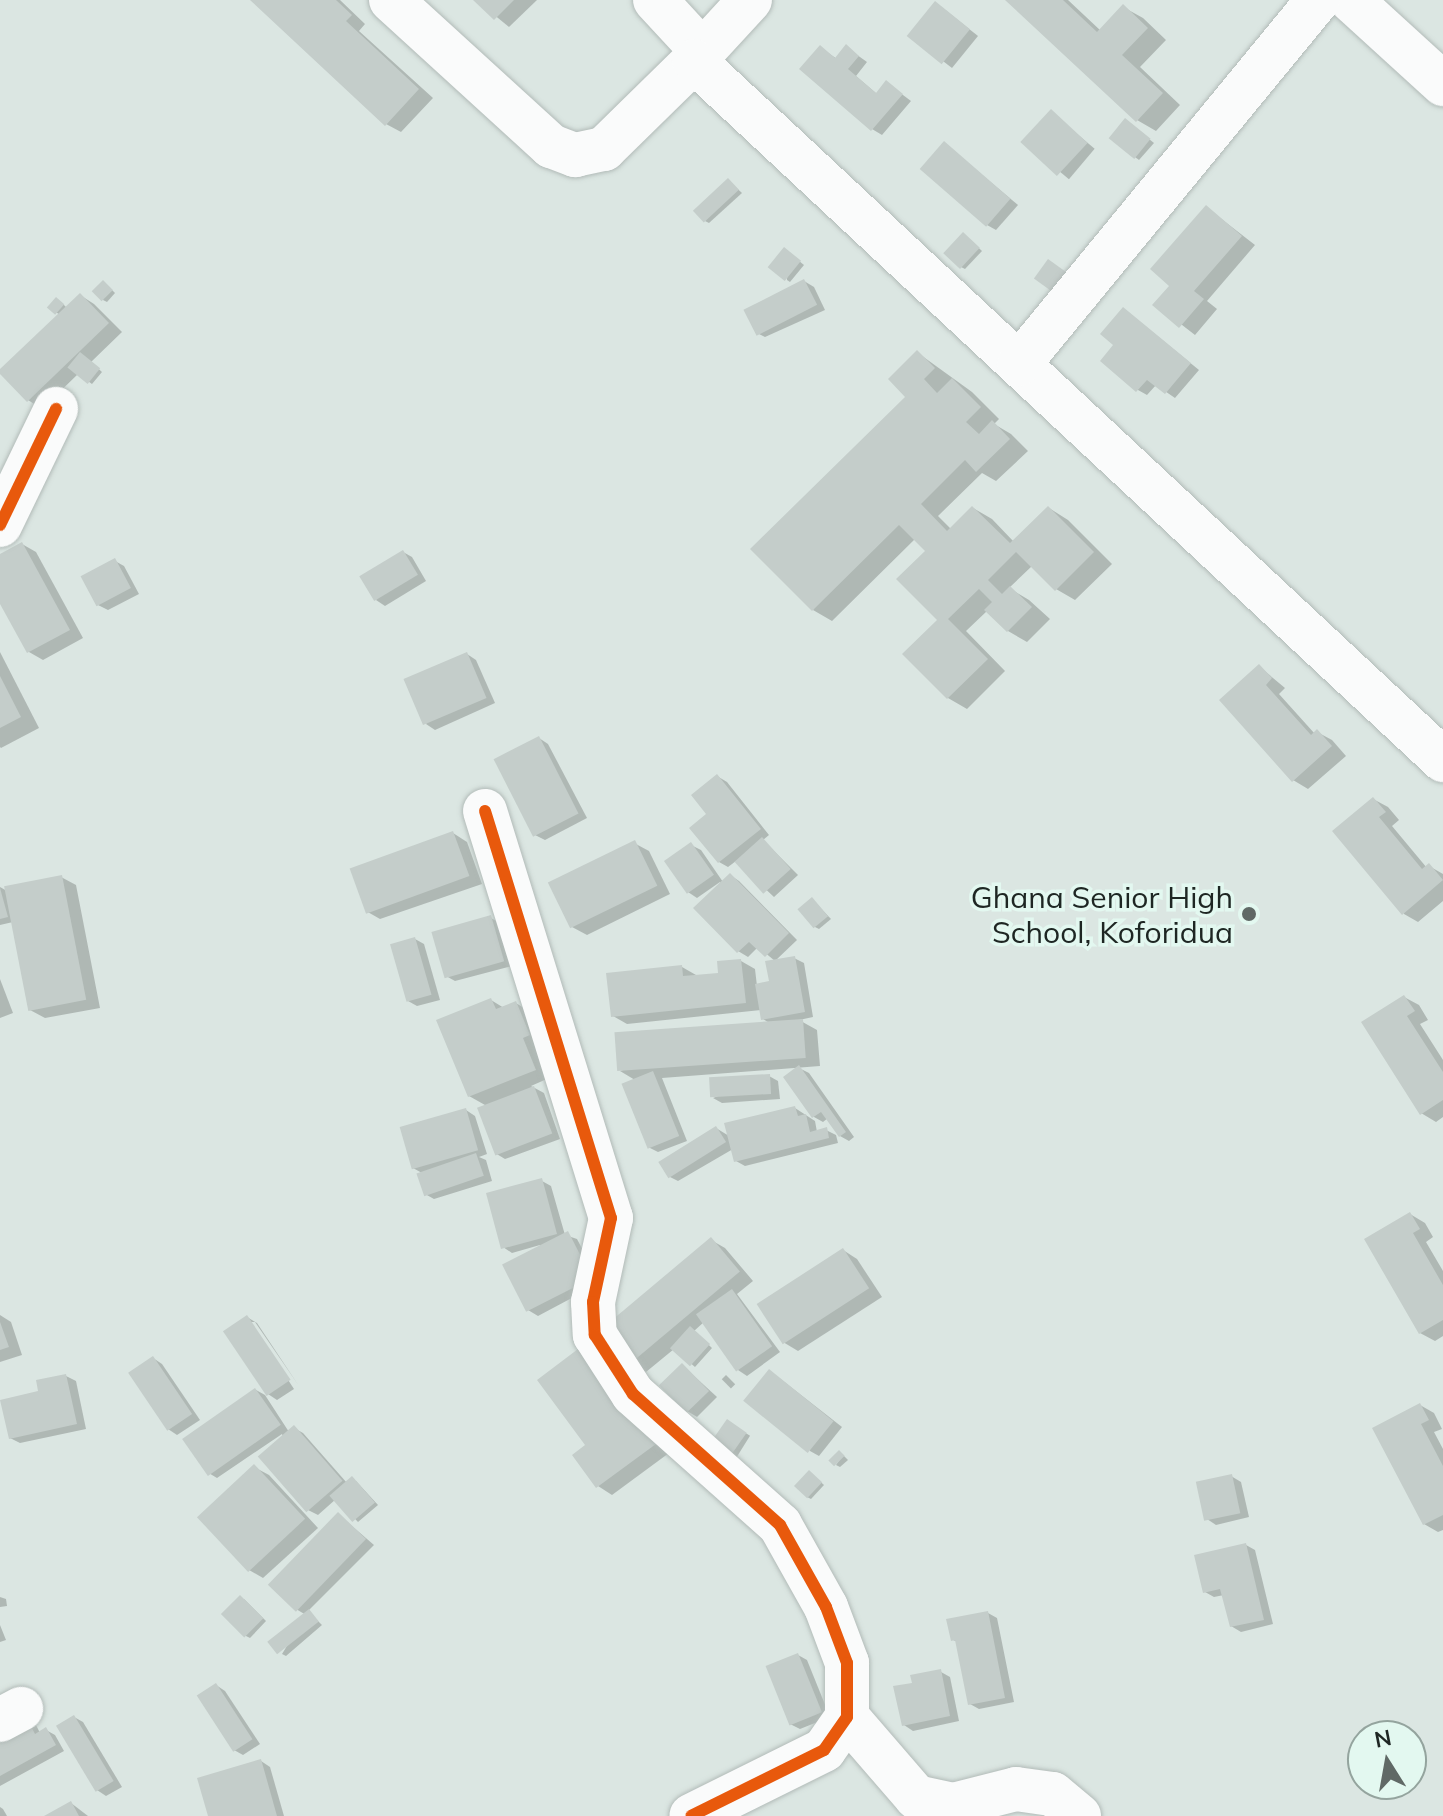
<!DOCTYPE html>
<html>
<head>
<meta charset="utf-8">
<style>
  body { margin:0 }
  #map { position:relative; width:1443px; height:1816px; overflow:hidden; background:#dbe6e2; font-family:Mulish,sans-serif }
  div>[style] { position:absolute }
  .shadow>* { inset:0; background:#0003; transform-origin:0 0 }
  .building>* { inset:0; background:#c4cdca; transform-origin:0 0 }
  .roads { filter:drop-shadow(0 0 2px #b2bbb8) drop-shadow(0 0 2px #b2bbb8) }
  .minor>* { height:44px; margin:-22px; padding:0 22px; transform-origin:22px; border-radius:22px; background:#fafbfb }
  .cycleway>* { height:12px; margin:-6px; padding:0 6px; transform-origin:6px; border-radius:6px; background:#e8590c }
  .dots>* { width:22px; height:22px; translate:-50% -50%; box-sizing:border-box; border:4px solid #e3f8f0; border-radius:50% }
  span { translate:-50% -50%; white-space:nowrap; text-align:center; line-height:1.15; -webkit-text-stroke:7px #e3f8f0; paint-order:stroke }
  .poi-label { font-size:30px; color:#1e2623 }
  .right { translate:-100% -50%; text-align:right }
  .north { position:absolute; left:1347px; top:1720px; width:80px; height:80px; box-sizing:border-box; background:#e3f8f0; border:2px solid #94a49e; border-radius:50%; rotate:349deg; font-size:22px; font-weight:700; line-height:32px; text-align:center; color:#1e2623 }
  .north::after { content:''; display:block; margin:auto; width:28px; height:36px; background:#606966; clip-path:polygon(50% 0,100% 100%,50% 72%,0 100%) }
</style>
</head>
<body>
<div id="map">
  <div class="shadow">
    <div style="clip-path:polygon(252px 0,340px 0,365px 24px,359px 31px,433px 98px,401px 132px,386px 124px)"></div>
    <div style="clip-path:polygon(476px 0,537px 0,509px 27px)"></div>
    <div style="clip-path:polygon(1008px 0,1068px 0,1101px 31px,1123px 7px,1143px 18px,1166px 40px,1140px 67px,1180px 105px,1156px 131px,1137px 120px)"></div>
    <div style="clip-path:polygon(944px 9px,978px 36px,952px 68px,909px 35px)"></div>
    <div style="clip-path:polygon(846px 47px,867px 62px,856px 76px,877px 94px,887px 83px,911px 101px,882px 135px,872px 129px,821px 48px,837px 59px)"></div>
    <div style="left:1051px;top:112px;width:57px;height:40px;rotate:40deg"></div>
    <div style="clip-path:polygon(1129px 123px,1154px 143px,1139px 160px,1135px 157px)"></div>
    <div style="clip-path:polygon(945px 144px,1018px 205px,996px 230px,987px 225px)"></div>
    <div style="clip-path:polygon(729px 181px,742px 193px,709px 223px,705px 221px)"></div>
    <div style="clip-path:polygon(1206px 207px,1255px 245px,1207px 301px,1217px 309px,1195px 335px,1155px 304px,1171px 286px)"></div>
    <div style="clip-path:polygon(967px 237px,982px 251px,965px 269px,961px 267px)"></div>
    <div style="clip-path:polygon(788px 252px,804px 265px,790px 282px,787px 280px)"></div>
    <div style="clip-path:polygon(804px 281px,814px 287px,825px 310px,765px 337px,755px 332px)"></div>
    <div style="clip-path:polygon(107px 285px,115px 293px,107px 302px,103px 300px)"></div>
    <div style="clip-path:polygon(80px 295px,94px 304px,122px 332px,91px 362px,102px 372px,92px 384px,78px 374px,42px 409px,28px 400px,60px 315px,49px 307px,61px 302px,67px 308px)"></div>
    <div style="clip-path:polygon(1124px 309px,1199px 370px,1175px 398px,1156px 385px,1147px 395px,1138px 390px,1116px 345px)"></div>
    <div style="clip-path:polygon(918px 353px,972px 392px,999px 419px,994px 424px,1011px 434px,1028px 451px,996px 481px,982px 473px,938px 516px,951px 529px,973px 508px,992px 519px,1014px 542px,1049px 508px,1068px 520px,1112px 564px,1075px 600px,1056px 589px,1032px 566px,1009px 588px,1029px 600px,1050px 619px,1027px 642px,1008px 631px,987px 611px,966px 631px,1005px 671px,967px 709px,948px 698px,928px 551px,915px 539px,832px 621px,813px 610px,908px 397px)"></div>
    <div style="clip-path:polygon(22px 544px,36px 552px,83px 638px,43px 660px,29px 652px,0 600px,0 556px)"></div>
    <div style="clip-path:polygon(403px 552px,412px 557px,426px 581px,385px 606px,376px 600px)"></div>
    <div style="clip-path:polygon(115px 561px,124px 566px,139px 594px,108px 610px,98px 605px)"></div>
    <div style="clip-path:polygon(0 652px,39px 728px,1px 748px,0 747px)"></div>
    <div style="clip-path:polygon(467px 654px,476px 660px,495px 703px,435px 730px,426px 724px)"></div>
    <div style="clip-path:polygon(1260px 667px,1285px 688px,1279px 694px,1315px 734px,1317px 732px,1332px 740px,1346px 756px,1308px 789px,1293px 780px)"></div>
    <div style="clip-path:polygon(539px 738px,548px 744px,587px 818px,545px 840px,535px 835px)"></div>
    <div style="clip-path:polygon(717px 776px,727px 782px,769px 835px,763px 840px,798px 875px,774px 897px,736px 861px,728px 867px,719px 862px,709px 814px)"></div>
    <div style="clip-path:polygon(1373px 799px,1388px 807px,1399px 820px,1392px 826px,1427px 868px,1429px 866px,1443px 874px,1443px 901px,1418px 922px,1404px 914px)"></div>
    <div style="clip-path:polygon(453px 833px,467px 842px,482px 884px,380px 919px,366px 911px)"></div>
    <div style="clip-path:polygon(634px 843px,649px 851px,670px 894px,587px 935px,572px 927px)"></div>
    <div style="clip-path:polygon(691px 845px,701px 850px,723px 882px,730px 875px,739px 881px,797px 940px,775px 961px,758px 947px,748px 957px,738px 951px,720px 882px,697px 898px,688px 892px)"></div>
    <div style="clip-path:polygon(61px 877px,76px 885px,100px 1008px,45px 1018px,30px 1010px,13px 922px,0 925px,0 887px,7px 891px)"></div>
    <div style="clip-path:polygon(812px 899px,831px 919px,819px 929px,815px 927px)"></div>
    <div style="clip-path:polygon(491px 918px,500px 923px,512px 966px,455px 981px,446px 976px)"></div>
    <div style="clip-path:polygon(415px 939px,424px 944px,440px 1000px,417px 1006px,408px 1001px)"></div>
    <div style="clip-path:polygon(794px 958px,804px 963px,813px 1017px,799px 1020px,817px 1030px,820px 1066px,662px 1078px,687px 1141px,658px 1152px,648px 1147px,635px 1080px,620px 1071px,771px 1024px,763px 1019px,761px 1010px,627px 1024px,613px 1016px,682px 967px,696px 975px,720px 975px,741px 961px,755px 969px,757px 986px,772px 983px)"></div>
    <div style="clip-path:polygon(0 979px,13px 1013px,0 1018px)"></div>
    <div style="clip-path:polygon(1404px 997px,1419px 1005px,1428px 1020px,1420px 1024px,1443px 1060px,1443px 1117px,1436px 1122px,1421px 1113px)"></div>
    <div style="clip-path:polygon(491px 1000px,504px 1008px,516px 1003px,530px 1012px,549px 1078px,531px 1086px,544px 1093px,560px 1139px,505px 1159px,495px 1153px,485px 1105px,469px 1096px)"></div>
    <div style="clip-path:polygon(799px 1068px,809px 1073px,854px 1137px,849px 1141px,840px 1136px,828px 1118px,823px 1122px,814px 1117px,786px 1077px)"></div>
    <div style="clip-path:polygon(769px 1076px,778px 1081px,780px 1099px,722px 1103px,713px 1098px)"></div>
    <div style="clip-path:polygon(795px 1108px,815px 1121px,817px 1132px,826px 1130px,836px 1135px,838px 1143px,745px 1166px,736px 1161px,733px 1149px,678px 1181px,668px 1176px,716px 1128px,729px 1136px)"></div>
    <div style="clip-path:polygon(466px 1110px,475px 1116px,487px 1154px,479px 1157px,486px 1160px,492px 1181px,434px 1199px,425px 1194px,422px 1173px,413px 1168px)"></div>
    <div style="clip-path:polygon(542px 1181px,551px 1186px,565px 1235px,577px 1239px,600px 1283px,538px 1316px,528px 1310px,540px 1245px,512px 1253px,503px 1247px)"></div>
    <div style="clip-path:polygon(1410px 1214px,1425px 1223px,1433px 1237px,1426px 1242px,1443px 1271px,1443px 1336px,1435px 1341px,1420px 1333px)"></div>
    <div style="clip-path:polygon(711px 1240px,725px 1248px,753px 1281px,737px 1294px,780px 1352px,747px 1376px,738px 1370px,704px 1322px,694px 1331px,712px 1348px,695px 1367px,674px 1349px,646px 1372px,632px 1364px)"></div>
    <div style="clip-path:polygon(843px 1250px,857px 1259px,882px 1297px,798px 1351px,783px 1342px)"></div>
    <div style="clip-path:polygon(0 1315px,11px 1322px,22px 1355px,0 1362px)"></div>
    <div style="clip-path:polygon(247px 1317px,257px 1323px,299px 1386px,255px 1322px,250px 1322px,294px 1389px,277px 1400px,268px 1394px)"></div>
    <div style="clip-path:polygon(583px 1349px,669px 1453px,612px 1495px,598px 1486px)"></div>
    <div style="clip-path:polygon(153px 1358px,162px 1364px,200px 1420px,177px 1435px,168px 1429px)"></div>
    <div style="clip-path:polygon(682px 1365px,717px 1397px,697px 1417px,687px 1411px)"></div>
    <div style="left:726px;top:1375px;width:13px;height:6px;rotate:45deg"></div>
    <div style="clip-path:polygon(66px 1376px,76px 1381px,86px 1429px,20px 1443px,10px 1438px)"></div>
    <div style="clip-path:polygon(778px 1377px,842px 1427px,819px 1456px,810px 1451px)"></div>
    <div style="clip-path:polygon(256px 1390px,265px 1395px,289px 1432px,294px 1428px,303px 1433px,347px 1483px,356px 1481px,378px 1505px,358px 1522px,336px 1499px,318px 1515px,308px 1510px,282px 1434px,217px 1478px,207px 1472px)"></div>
    <div style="clip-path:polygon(1420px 1405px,1434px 1413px,1442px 1429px,1434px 1432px,1443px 1449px,1443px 1530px,1438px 1532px,1424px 1524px)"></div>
    <div style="left:728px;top:1422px;width:26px;height:29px;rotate:32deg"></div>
    <div style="clip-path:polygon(843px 1455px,848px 1460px,840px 1467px,836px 1465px)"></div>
    <div style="clip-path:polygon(254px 1467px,269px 1475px,318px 1528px,263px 1578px,249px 1570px)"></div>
    <div style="clip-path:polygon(813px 1475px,824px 1485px,811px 1499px,807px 1497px)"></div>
    <div style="clip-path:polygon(1231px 1476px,1241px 1482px,1249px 1517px,1216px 1525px,1207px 1519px)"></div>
    <div style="clip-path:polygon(338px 1514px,374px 1545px,308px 1611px,322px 1625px,286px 1656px,282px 1654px,306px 1615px,296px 1609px)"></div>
    <div style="clip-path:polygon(1246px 1545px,1255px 1550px,1273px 1624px,1241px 1632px,1231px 1626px,1224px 1595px,1214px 1597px,1205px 1592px)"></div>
    <div style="clip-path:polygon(0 1597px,6px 1599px,7px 1606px,0 1607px)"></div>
    <div style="clip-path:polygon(244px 1599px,266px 1621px,250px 1638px,246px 1636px)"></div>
    <div style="clip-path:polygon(988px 1613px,997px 1618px,1014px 1702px,979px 1709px,970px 1704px,958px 1642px,953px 1640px)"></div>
    <div style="clip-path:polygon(0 1625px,6px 1640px,0 1642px)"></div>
    <div style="clip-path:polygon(798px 1655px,807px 1660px,830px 1717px,800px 1729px,790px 1724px)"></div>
    <div style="clip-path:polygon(941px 1672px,950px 1677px,959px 1721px,913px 1731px,904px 1725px)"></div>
    <div style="clip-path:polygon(216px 1685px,225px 1691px,260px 1744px,243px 1755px,234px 1750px)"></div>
    <div style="clip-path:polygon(74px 1717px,83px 1722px,122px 1787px,106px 1796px,97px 1790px)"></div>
    <div style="clip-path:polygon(35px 1723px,40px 1733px,46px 1730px,55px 1735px,64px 1751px,0 1786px,0 1731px)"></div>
    <div style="clip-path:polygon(261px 1761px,270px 1767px,284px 1816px,210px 1816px)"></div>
    <div style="clip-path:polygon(71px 1803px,88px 1816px,48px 1816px)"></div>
    <div style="clip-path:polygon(0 1807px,3px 1809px,7px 1816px,0 1816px)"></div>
  </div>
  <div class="building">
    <div style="clip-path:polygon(250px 0,336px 0,352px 15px,346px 21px,419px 89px,385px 126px)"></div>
    <div style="clip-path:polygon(473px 0,514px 0,494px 20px)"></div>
    <div style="clip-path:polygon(1005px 0,1063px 0,1097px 32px,1123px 4px,1148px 28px,1122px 55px,1163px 93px,1136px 122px)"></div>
    <div style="left:935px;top:1px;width:45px;height:45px;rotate:39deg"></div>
    <div style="clip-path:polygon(846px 44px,859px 56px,848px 69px,876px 93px,886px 80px,903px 94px,871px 131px,799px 69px,820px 45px,835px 58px)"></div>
    <div style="left:1051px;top:109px;width:50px;height:45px;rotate:43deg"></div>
    <div style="left:1125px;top:118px;width:33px;height:26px;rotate:39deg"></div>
    <div style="left:944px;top:141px;width:88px;height:37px;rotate:41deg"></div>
    <div style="left:728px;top:178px;width:16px;height:48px;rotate:47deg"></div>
    <div style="clip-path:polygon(1206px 205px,1242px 236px,1194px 291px,1204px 299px,1179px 328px,1152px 305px,1169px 286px,1150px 269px)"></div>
    <div style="left:963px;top:232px;width:23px;height:29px;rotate:43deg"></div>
    <div style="left:784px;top:247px;width:22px;height:26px;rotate:39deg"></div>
    <div style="left:1048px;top:259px;width:24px;height:24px;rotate:36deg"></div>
    <div style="left:804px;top:279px;width:29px;height:68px;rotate:63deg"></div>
    <div style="left:103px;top:280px;width:14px;height:16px;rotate:45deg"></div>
    <div style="clip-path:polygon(80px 293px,109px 323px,27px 402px,0 374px,0 369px)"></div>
    <div style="left:56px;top:297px;width:11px;height:14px;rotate:41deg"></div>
    <div style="clip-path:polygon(1123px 307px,1191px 363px,1165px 394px,1147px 380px,1136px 392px,1100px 361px,1113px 345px,1100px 334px)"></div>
    <div style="clip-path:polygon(917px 350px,935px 368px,924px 379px,937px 393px,952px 378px,981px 407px,966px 422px,979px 434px,992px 420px,1010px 439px,976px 472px,965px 460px,921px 504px,947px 531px,972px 506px,1010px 543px,1048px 506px,1094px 552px,1055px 591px,1016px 552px,988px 580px,1002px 594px,1010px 586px,1032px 607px,1007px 632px,984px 610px,992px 602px,979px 589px,948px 619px,988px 659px,947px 699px,902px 654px,937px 620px,896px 579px,925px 551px,899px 525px,812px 611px,750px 549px,905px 397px,888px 379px)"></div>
    <div style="left:80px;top:352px;width:26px;height:20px;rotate:39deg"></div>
    <div style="clip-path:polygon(22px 542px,70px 630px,27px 653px,0 604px,0 554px)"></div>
    <div style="left:403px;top:550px;width:29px;height:51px;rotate:59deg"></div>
    <div style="left:115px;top:558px;width:34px;height:39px;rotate:62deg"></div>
    <div style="left:467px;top:652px;width:50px;height:69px;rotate:67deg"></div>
    <div style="clip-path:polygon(1259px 664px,1272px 678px,1266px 685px,1311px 735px,1317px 729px,1332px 746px,1292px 782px,1219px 700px)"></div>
    <div style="clip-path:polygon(0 676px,21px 717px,0 728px)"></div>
    <div style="left:539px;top:736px;width:87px;height:51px;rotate:63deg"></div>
    <div style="clip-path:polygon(717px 774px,761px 829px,718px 863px,689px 828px,706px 814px,691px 795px)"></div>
    <div style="clip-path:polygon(1373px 797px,1386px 812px,1379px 817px,1422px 869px,1429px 863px,1443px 880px,1402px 915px,1332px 831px)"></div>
    <div style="left:453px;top:831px;width:48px;height:110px;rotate:70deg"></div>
    <div style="left:762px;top:837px;width:43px;height:37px;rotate:48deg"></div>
    <div style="left:635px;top:840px;width:51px;height:97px;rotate:64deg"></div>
    <div style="left:691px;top:842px;width:40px;height:33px;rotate:55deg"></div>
    <div style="clip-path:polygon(730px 873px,789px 933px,765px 957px,749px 942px,737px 953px,693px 908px)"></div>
    <div style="left:62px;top:875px;width:127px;height:59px;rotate:79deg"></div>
    <div style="clip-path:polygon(0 888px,8px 917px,0 919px)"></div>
    <div style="left:812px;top:897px;width:25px;height:19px;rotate:50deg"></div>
    <div style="left:491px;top:915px;width:48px;height:62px;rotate:74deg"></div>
    <div style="left:415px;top:937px;width:60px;height:26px;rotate:74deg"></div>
    <div style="clip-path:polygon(795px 956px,805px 1012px,761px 1020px,755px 984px,769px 981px,765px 961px)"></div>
    <div style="clip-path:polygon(741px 959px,746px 1003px,611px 1017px,606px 973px,682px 965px,683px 976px,718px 973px,717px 961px)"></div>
    <div style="clip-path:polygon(1404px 995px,1415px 1011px,1407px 1016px,1443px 1072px,1443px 1100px,1420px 1115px,1361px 1022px)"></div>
    <div style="clip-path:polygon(491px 998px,496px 1009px,516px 1001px,530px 1035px,523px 1038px,536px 1070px,468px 1097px,436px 1020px)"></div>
    <div style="left:803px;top:1019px;width:39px;height:189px;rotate:86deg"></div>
    <div style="clip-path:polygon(799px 1065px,846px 1132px,839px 1137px,821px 1112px,812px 1118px,783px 1077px)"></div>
    <div style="left:653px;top:1071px;width:70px;height:34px;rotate:68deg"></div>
    <div style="left:770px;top:1074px;width:20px;height:61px;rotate:87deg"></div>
    <div style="left:534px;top:1086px;width:51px;height:61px;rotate:69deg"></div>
    <div style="clip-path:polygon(795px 1106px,798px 1116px,806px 1114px,810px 1132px,827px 1127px,829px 1138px,734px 1162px,724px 1123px)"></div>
    <div style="left:466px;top:1108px;width:44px;height:69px;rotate:74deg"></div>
    <div style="left:716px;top:1126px;width:19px;height:68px;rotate:58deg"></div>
    <div style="left:476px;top:1153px;width:24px;height:63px;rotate:71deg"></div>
    <div style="left:542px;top:1178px;width:58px;height:58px;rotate:75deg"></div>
    <div style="clip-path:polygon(1410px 1212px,1420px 1229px,1413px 1233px,1443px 1285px,1443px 1320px,1419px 1334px,1364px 1239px)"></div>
    <div style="left:568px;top:1231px;width:53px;height:74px;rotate:63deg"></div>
    <div style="left:711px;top:1237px;width:45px;height:145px;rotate:50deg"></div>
    <div style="left:843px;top:1248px;width:48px;height:103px;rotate:57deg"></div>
    <div style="left:732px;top:1289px;width:70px;height:44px;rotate:55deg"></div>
    <div style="left:247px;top:1315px;width:78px;height:29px;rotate:56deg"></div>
    <div style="clip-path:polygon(0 1322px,9px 1347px,0 1350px)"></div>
    <div style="left:690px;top:1326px;width:27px;height:30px;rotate:42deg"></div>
    <div style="clip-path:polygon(582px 1346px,656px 1444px,596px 1488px,572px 1455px,585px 1445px,537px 1380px)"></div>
    <div style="left:153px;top:1356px;width:70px;height:30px;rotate:56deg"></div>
    <div style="left:682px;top:1363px;width:39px;height:32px;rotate:46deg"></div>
    <div style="left:769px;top:1369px;width:83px;height:41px;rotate:39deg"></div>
    <div style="clip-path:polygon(66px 1374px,77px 1424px,9px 1439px,0 1400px,38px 1391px,36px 1380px)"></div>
    <div style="left:255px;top:1388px;width:45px;height:89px;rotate:55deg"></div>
    <div style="clip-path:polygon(1420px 1403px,1429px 1420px,1421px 1424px,1443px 1466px,1443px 1515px,1423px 1525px,1372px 1428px)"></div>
    <div style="left:727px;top:1419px;width:24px;height:32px;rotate:35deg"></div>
    <div style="left:294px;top:1425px;width:74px;height:48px;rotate:49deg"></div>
    <div style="left:839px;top:1450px;width:8px;height:15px;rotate:45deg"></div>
    <div style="left:254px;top:1464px;width:75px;height:78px;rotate:47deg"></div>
    <div style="left:809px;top:1470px;width:18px;height:22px;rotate:43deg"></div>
    <div style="left:1232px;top:1474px;width:40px;height:37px;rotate:78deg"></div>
    <div style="left:352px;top:1476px;width:35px;height:30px;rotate:49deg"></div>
    <div style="left:338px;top:1512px;width:39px;height:101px;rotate:44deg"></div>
    <div style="clip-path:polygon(1246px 1543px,1264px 1620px,1230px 1627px,1220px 1589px,1203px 1593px,1194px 1555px)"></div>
    <div style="left:240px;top:1595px;width:33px;height:27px;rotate:45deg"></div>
    <div style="left:309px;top:1609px;width:16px;height:53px;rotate:52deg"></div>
    <div style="clip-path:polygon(988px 1611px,1005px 1698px,968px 1705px,955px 1640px,951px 1641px,946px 1619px)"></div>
    <div style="left:798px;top:1653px;width:64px;height:35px;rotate:68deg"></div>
    <div style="clip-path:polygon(941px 1669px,950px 1716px,902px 1726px,893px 1686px,912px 1683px,910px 1675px)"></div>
    <div style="left:216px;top:1683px;width:67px;height:23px;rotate:57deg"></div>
    <div style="clip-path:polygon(25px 1715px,35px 1734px,46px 1727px,56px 1745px,0 1776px,0 1729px)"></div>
    <div style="left:74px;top:1715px;width:77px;height:21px;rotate:59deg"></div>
    <div style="clip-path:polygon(261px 1759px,277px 1816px,208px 1816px,197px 1778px)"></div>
    <div style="clip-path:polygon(71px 1801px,79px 1816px,44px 1816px)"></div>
  </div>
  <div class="roads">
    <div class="minor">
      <div style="left:391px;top:0;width:217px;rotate:42.4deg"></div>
      <div style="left:551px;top:146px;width:26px;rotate:21deg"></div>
      <div style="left:575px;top:155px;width:30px;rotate:-12deg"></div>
      <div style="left:604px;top:149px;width:126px;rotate:-44.4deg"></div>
      <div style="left:655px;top:0;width:71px;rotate:47.3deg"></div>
      <div style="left:750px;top:0;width:83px;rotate:132.6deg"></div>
      <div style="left:694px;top:61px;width:1025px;rotate:43.02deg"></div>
      <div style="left:1351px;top:0;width:125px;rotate:42.4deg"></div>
      <div style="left:1019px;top:364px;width:471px;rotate:-50.6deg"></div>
      <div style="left:0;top:525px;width:129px;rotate:-64.2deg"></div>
      <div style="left:485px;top:811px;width:426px;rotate:72.8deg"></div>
      <div style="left:611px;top:1218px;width:86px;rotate:102.1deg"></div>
      <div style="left:593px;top:1302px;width:33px;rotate:87deg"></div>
      <div style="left:595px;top:1335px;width:70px;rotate:57.2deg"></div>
      <div style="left:633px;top:1394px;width:197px;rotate:41.7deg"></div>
      <div style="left:780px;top:1525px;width:94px;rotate:60.7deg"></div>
      <div style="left:826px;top:1607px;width:60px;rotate:69.4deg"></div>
      <div style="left:847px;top:1663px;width:54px;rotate:90deg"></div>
      <div style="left:847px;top:1717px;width:40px;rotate:124.9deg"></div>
      <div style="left:824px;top:1750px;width:148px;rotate:153.6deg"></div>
      <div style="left:847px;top:1717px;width:106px;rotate:49.2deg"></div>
      <div style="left:916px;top:1797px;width:38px;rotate:12deg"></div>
      <div style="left:953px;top:1805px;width:65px;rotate:-14.3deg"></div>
      <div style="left:1016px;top:1789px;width:37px;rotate:8deg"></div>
      <div style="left:1053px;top:1794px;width:34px;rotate:40deg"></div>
      <div style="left:0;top:1720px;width:24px;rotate:-28deg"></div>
    </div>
  </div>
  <div class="cycleway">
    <div style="left:0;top:525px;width:129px;rotate:-64.2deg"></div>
    <div style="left:485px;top:811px;width:426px;rotate:72.8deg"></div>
    <div style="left:611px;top:1218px;width:86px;rotate:102.1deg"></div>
    <div style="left:593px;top:1302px;width:33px;rotate:87deg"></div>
    <div style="left:595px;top:1335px;width:70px;rotate:57.2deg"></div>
    <div style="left:633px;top:1394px;width:197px;rotate:41.7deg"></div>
    <div style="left:780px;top:1525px;width:94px;rotate:60.7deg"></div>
    <div style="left:826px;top:1607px;width:60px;rotate:69.4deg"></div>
    <div style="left:847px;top:1663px;width:54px;rotate:90deg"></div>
    <div style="left:847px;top:1717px;width:40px;rotate:124.9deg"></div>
    <div style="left:824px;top:1750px;width:148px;rotate:153.6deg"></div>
  </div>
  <div class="dots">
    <div style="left:1249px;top:914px;background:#606966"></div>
  </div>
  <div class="poi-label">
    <span class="right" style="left:1233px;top:914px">Ghana Senior High<br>School, Koforidua</span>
  </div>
  <div class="north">N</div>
</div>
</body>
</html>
